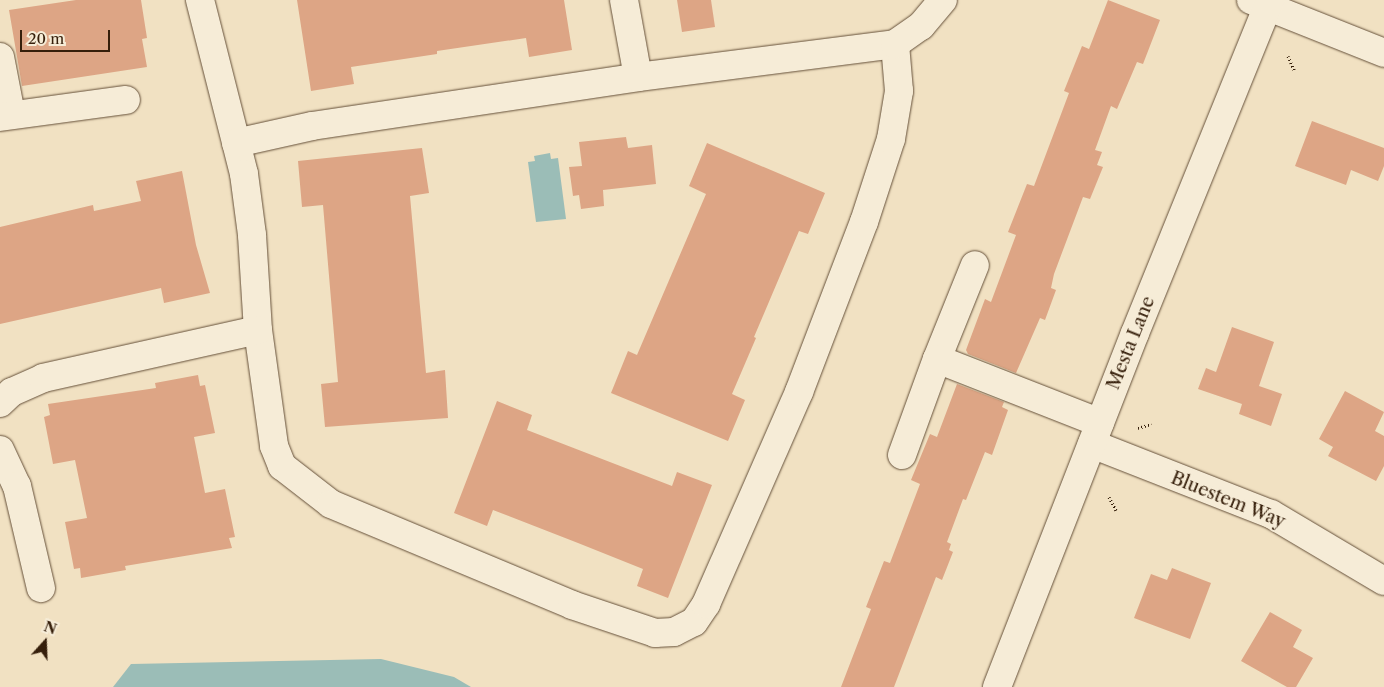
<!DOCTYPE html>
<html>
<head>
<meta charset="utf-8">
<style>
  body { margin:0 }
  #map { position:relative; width:1384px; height:687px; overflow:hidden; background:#f1e1c2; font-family:"Libre Caslon Text",serif }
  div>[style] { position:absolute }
  .water>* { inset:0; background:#9bbdb7 }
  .building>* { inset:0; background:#dda585 }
  .path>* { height:3px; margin-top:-1.5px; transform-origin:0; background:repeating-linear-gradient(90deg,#361f0b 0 1px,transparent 0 3.5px) }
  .roads { filter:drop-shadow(0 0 1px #655039) drop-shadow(0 0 1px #655039) }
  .minor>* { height:28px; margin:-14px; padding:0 14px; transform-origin:14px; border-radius:14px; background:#f6ecd7 }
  span { translate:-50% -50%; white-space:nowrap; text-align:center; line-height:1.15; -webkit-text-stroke:4px #f6ecd7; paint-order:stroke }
  .street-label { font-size:18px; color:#361f0b }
  .north { position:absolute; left:20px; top:617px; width:50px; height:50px; -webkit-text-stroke:4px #f6ecd7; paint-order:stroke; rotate:20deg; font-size:14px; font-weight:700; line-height:20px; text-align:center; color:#361f0b }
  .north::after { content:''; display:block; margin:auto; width:18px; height:22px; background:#361f0b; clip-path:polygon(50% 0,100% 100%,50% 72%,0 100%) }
  .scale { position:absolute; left:20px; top:30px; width:90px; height:22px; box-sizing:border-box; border:2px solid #361f0b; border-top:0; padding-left:6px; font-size:15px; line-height:18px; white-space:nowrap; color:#361f0b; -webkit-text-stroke:4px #f6ecd7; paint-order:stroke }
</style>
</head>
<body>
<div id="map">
  <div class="water">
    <div style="clip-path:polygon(550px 153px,551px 159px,558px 158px,566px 219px,536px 222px,528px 162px,535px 161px,534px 156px)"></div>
    <div style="clip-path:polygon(381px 659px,454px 677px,471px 687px,113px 687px,131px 664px)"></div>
  </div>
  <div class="building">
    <div style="clip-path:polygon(76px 0,141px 0,147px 38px,142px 39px,147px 67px,22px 86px,9px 10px)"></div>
    <div style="clip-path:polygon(297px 0,564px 0,572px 50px,529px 57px,526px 38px,437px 51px,437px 54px,351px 67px,354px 84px,311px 91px)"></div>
    <div style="clip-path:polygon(677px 0,711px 0,715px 27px,682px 32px)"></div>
    <div style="clip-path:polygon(1108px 0,1160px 20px,1143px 64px,1137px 62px,1117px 109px,1111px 106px,1095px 150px,1102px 152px,1097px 165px,1103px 167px,1090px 199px,1083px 197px,1054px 274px,1051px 288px,1056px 290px,1045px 320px,1040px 318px,1016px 373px,968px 354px,966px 350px,985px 299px,991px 302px,1016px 235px,1008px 232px,1027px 184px,1034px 186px,1069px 93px,1064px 91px,1082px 46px,1089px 49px)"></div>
    <div style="clip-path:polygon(1312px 121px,1384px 148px,1384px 166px,1378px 181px,1351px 170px,1346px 185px,1295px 166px)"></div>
    <div style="clip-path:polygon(626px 137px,628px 148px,652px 145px,656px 184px,603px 190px,604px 206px,581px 209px,579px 195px,573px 196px,569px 167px,582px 166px,579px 142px)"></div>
    <div style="clip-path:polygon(707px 143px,825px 193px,808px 234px,799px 231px,754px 337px,756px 338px,732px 394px,745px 400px,728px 441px,611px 393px,628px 351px,637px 355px,706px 194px,689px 186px)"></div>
    <div style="clip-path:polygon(422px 148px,429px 193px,410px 196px,426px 373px,445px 370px,448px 418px,325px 427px,321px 384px,338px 382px,323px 205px,302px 207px,298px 161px)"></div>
    <div style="clip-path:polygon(182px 171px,196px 245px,210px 293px,164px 303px,161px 288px,0 324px,0 227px,93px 205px,94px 211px,141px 201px,136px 181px)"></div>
    <div style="clip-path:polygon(1232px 327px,1274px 342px,1259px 386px,1282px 394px,1271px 426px,1239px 414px,1242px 404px,1198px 389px,1206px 368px,1216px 372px)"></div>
    <div style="clip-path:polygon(198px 375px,200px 386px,205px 385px,215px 433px,194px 437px,205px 493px,225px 489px,235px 537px,229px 538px,232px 548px,125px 566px,126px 570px,81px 578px,80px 568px,74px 569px,65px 522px,87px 518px,75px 460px,53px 464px,44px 417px,50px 415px,48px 404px,156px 388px,155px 383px)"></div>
    <div style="clip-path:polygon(957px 384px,1004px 402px,1002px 407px,1008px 410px,992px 455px,985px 452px,966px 500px,963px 499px,947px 542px,951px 544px,949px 550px,953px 552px,942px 580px,936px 577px,894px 687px,841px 687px,871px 609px,866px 607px,884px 561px,890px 563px,920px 484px,911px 480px,930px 434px,937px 437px)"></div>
    <div style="clip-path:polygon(1345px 391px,1384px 412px,1375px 431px,1384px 436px,1384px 466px,1376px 481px,1328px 456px,1333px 447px,1319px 439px)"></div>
    <div style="clip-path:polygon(497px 401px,532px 415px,527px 430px,672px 486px,677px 472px,712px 485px,668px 598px,637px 586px,643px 569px,578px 543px,493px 510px,487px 526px,454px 513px)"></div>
    <div style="clip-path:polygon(1172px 568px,1211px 583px,1190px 639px,1134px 618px,1151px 574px,1167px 580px)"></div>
    <div style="clip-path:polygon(1270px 612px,1302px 630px,1293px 647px,1313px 658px,1296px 687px,1287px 687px,1241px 661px)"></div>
  </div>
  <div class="path">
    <div style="left:1288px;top:56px;width:17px;rotate:66deg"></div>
    <div style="left:1138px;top:428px;width:14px;rotate:-17deg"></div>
    <div style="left:1109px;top:497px;width:15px;rotate:62deg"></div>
  </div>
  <div class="roads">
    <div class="minor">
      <div style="left:200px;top:0;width:179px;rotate:75.8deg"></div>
      <div style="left:244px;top:174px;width:62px;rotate:82.5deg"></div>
      <div style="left:252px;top:235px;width:95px;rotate:86.4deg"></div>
      <div style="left:258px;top:330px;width:117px;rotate:82.1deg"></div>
      <div style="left:274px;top:446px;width:22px;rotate:68deg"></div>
      <div style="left:282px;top:466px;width:62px;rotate:37.8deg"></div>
      <div style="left:331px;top:504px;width:261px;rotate:22.7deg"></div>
      <div style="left:572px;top:605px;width:88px;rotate:18.6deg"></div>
      <div style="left:655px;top:633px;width:19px;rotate:-3deg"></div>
      <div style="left:674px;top:632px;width:22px;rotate:-27deg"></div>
      <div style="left:694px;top:622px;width:22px;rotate:-56deg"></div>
      <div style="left:706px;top:604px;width:232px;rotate:-66.3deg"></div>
      <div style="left:799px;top:392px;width:182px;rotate:-69.1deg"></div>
      <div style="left:864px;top:222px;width:87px;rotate:-72deg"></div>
      <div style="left:891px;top:139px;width:49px;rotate:-80.5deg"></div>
      <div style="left:899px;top:91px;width:47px;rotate:-94.9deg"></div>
      <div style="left:624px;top:0;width:78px;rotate:79.7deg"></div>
      <div style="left:1251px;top:0;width:143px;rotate:21.7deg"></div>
      <div style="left:0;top:57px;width:58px;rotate:79.1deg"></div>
      <div style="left:0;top:117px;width:127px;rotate:-7.7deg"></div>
      <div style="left:236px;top:143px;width:78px;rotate:-12.6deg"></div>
      <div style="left:312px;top:126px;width:330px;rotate:-8.5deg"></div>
      <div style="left:638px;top:77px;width:259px;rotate:-7.3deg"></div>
      <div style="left:895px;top:44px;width:32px;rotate:-35deg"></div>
      <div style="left:921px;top:26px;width:34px;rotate:-50deg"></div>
      <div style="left:937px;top:359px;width:101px;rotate:-68deg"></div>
      <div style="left:0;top:403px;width:16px;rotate:-43deg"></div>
      <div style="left:12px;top:392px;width:34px;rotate:-24deg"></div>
      <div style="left:43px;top:378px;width:220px;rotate:-12.6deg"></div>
      <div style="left:1092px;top:444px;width:192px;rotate:21.4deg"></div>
      <div style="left:1271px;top:514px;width:131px;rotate:30.7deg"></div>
      <div style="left:0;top:450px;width:40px;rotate:65deg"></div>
      <div style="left:17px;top:486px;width:105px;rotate:76.8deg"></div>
      <div style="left:902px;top:455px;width:102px;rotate:-70deg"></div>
      <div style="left:937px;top:359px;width:175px;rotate:21.4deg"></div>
      <div style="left:997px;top:687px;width:380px;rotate:-68.7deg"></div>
      <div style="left:1135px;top:333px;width:359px;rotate:-67.9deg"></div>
    </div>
  </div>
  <div class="street-label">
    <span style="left:1131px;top:343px;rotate:-68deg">Mesta Lane</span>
    <span style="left:1228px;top:500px;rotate:22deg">Bluestem Way</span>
  </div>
  <div class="north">N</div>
  <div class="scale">20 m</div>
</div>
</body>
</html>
